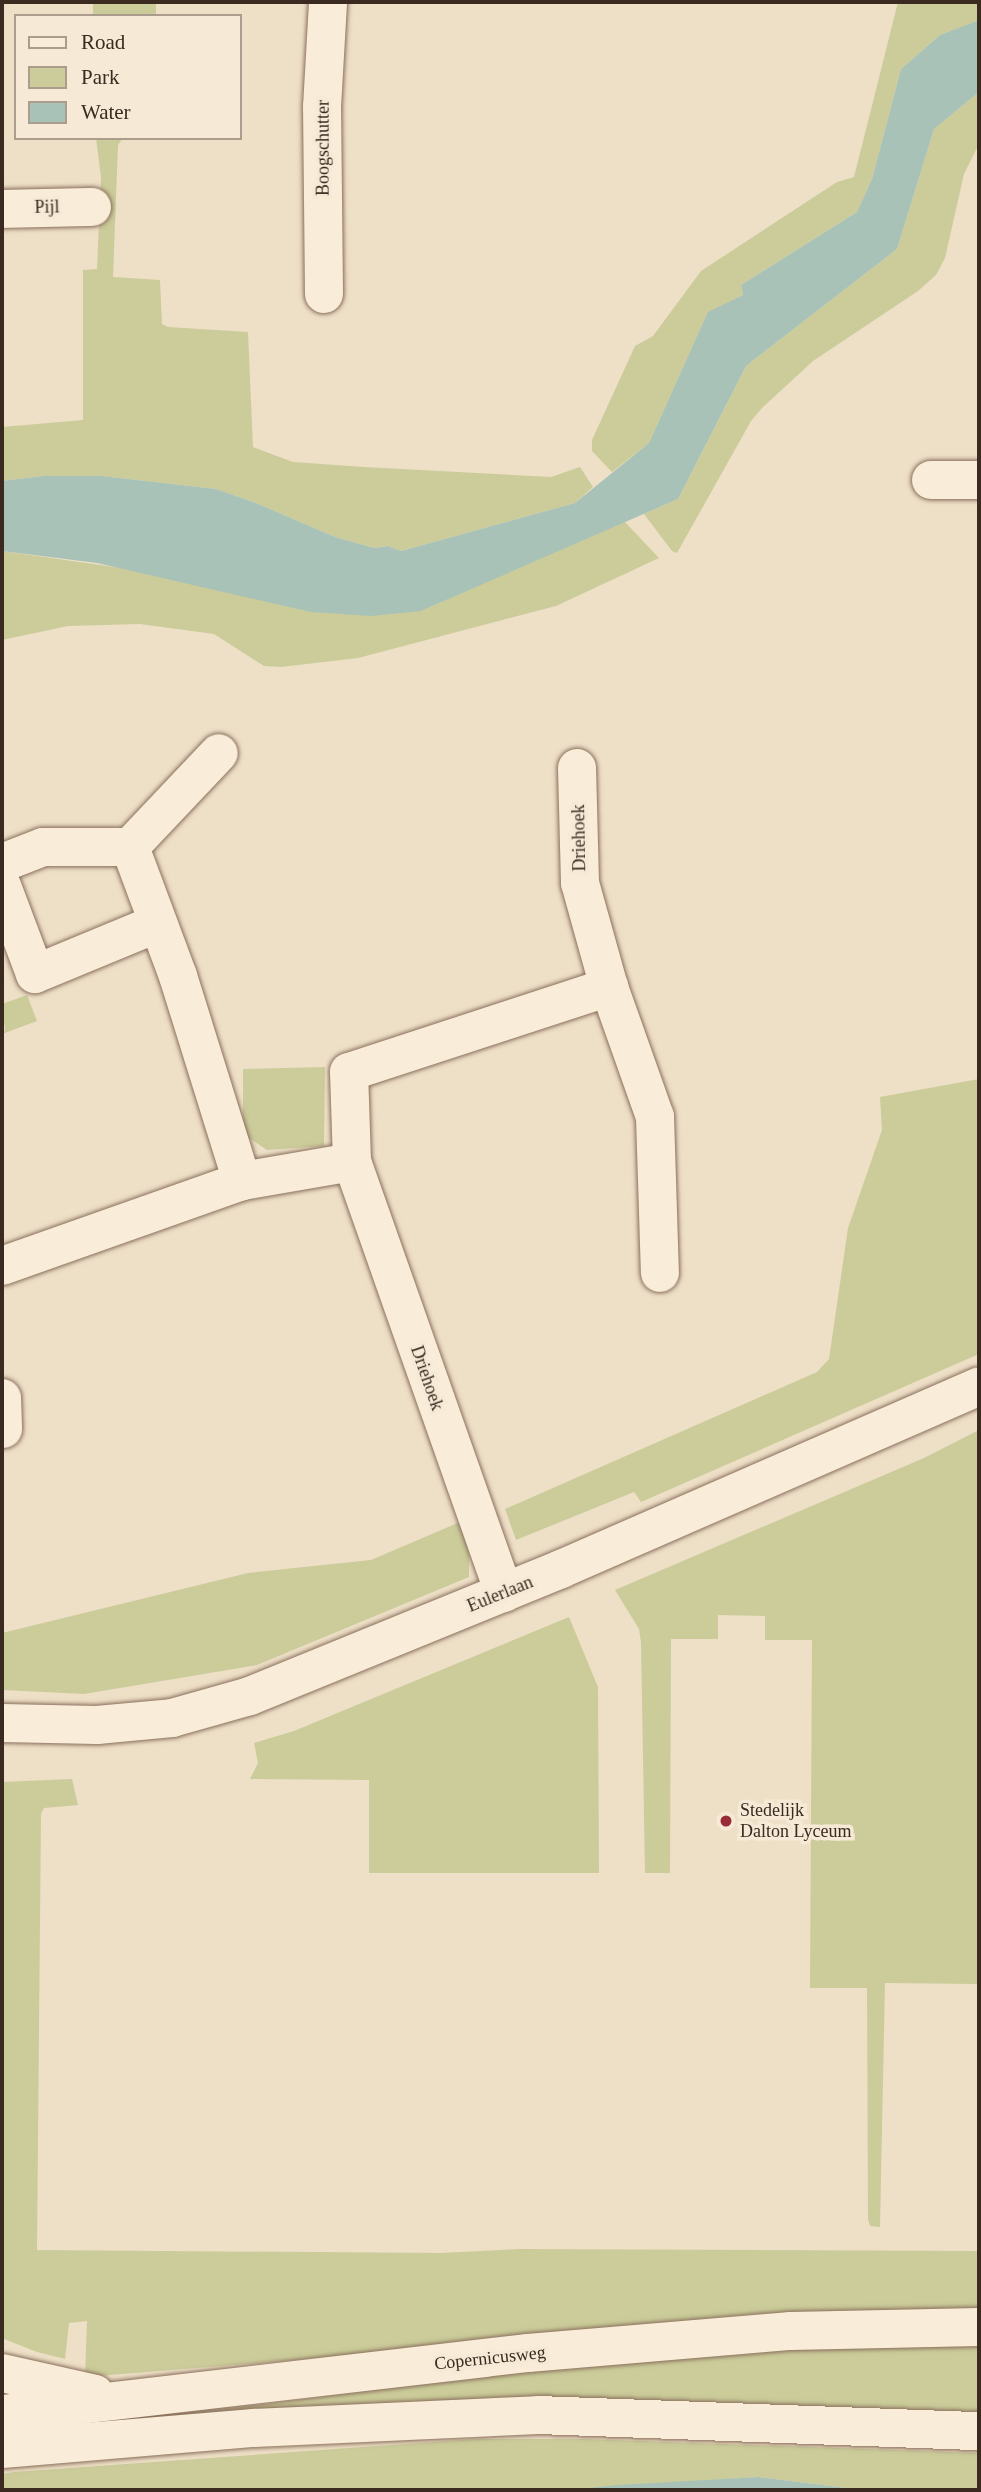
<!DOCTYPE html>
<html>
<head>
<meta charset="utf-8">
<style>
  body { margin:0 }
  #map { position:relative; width:981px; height:2492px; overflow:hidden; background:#eedfc7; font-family:"Times New Roman",serif }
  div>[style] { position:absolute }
  .green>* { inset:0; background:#cbcc9a; transform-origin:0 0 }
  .water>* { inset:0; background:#a8c2b8 }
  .roads { filter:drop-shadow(0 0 2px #8a705c) drop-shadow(0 0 2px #8a705c) }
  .minor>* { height:38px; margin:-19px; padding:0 19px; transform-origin:19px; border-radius:19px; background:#f9edda }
  .tertiary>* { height:38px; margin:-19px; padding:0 19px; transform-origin:19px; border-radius:19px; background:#f9edda }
  .dots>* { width:19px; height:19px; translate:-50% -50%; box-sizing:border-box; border:4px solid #f6ead6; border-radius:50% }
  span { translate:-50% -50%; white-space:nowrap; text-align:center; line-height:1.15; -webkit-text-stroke:7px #f6ead6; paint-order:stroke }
  .street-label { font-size:18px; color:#3a2a20 }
  .poi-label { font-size:18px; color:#3a2a20 }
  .left { translate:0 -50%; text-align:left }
  .frame { position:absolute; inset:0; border:4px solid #3a2a20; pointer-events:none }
  .legend { position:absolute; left:14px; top:14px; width:228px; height:126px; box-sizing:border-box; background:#f6ead6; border:2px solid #ab9d8d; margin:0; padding:9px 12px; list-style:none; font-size:21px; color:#3a2a20 }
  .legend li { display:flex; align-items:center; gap:14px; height:35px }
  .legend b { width:35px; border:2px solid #ab9d8d }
</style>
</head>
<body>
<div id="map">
  <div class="green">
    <div style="left:93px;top:2px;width:63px;height:14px"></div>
    <div style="clip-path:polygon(898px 2px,979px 2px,979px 20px,940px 35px,901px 69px,872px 179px,857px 212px,741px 285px,743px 295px,708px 313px,649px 443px,612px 472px,592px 451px,592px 440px,635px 346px,653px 336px,701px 271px,837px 182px,854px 177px)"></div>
    <div style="clip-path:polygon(979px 92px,979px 144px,964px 174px,945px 258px,936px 275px,918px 291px,813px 361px,762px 408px,751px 421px,677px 553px,672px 551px,644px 514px,678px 499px,746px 366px,897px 249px,934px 129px)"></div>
    <div style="clip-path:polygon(96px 138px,123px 138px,118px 145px,113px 277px,160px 280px,162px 324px,168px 327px,248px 332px,253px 447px,293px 462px,364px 467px,551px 477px,580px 467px,593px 487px,575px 503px,401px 551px,388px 546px,374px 548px,335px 537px,256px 503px,216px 489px,102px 476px,43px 476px,2px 481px,2px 427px,83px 420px,83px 270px,97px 269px,101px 177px)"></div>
    <div style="clip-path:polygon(624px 521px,659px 558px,556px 606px,358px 658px,281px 667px,264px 666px,214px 634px,140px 624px,68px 626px,2px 640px,2px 551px,421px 611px)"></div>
    <div style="clip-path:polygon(27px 995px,37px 1021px,2px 1034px,5px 1030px,2px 1004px)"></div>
    <div style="clip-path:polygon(325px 1067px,324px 1146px,267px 1150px,243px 1134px,243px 1069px)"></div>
    <div style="clip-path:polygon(979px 1079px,979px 1354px,641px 1502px,634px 1492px,516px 1540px,505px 1509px,817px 1372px,829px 1359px,848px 1228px,882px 1130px,880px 1097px)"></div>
    <div style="clip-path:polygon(979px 1430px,979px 1984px,885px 1983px,880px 2227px,870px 2226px,868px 2219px,867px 1988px,810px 1988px,812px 1640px,765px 1640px,765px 1616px,718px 1615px,718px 1639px,671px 1639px,670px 1873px,645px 1873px,641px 1642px,639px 1629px,615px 1590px,924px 1458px)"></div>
    <div style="clip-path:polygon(460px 1522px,469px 1553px,469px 1577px,257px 1665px,84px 1694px,2px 1690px,2px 1633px,248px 1573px,371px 1560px)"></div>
    <div style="clip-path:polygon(569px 1617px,598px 1687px,599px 1873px,369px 1873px,369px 1780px,250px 1779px,258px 1763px,254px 1743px,294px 1731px)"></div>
    <div style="clip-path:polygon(72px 1779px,78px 1805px,44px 1808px,41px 1814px,37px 2250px,441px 2253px,518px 2249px,979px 2251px,979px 2312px,853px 2315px,85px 2377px,87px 2321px,69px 2323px,65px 2359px,37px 2352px,4px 2339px,2px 1782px)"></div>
    <div style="clip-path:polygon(979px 2341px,979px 2417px,15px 2424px,182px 2415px,564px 2365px,789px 2344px)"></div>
    <div style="clip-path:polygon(476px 2439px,584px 2439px,979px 2453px,979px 2490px,863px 2490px,759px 2477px,571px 2490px,2px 2490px,2px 2474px,14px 2472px)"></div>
  </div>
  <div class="water">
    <div style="clip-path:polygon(979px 20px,979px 92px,934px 129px,897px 249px,746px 366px,678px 499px,421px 611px,371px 616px,311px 612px,97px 563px,2px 551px,2px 481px,43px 476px,102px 476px,216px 489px,256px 503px,335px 537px,374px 548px,388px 546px,401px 551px,575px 503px,649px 443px,708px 312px,743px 295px,741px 285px,857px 212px,872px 179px,901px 69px,940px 35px)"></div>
    <div style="clip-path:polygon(759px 2477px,863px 2490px,571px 2490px,617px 2485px)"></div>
  </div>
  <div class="roads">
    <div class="minor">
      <div style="left:2px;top:209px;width:90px;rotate:-1.3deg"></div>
      <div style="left:324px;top:294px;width:187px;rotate:-90.6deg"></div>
      <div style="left:322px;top:107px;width:105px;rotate:-86.7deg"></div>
      <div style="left:931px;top:480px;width:48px"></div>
      <div style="left:577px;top:768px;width:115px;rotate:88.5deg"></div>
      <div style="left:580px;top:883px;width:108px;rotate:74.4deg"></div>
      <div style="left:130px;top:847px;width:129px;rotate:-46.6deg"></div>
      <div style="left:2px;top:863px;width:44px;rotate:-21.3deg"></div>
      <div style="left:43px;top:847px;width:87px"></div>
      <div style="left:130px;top:847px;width:138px;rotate:69.6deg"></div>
      <div style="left:178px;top:976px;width:215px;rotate:72.7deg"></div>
      <div style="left:2px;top:886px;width:94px;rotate:69.4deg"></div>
      <div style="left:35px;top:974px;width:133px;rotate:-22.5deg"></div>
      <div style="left:2px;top:1266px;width:255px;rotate:-19.5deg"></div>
      <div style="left:242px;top:1181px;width:112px;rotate:-9.8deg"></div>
      <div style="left:2px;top:1398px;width:31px;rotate:88deg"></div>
      <div style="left:504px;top:1593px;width:457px;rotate:-109.4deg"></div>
      <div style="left:352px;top:1162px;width:90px;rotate:-91.9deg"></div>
      <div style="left:349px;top:1072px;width:274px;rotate:-18.1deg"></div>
      <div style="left:609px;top:987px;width:138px;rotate:70.5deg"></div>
      <div style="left:655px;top:1117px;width:156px;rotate:88.2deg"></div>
    </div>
    <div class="tertiary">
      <div style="left:2px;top:1723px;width:95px;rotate:1.2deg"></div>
      <div style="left:97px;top:1725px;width:75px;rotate:-5.3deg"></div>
      <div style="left:172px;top:1718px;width:81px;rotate:-15.8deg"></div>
      <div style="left:250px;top:1696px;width:336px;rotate:-22.2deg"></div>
      <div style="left:561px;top:1569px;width:456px;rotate:-23.6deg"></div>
      <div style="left:2px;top:2373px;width:95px;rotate:12.7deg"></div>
      <div style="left:2px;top:2414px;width:530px;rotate:-6.62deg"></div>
      <div style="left:528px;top:2353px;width:264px;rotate:-4.8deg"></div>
      <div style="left:791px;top:2331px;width:188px;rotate:-1.2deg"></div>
      <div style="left:2px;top:2449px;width:253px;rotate:-4.8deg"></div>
      <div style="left:254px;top:2428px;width:284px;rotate:-2.6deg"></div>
      <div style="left:538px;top:2415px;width:441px;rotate:2.1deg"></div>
    </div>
  </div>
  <div class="dots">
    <div style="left:726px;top:1821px;background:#982d37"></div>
  </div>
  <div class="street-label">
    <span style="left:323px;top:148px;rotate:-90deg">Boogschutter</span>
    <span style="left:47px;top:207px;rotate:-1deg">Pijl</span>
    <span style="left:579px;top:838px;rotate:-91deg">Driehoek</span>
    <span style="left:427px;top:1378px;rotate:71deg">Driehoek</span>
    <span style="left:500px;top:1594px;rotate:-22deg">Eulerlaan</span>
    <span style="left:490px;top:2358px;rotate:-6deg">Copernicusweg</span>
  </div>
  <div class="poi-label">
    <span class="left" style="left:740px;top:1821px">Stedelijk<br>Dalton Lyceum</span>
  </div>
  <div class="frame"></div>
  <ul class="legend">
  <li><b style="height:9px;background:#f9edda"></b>Road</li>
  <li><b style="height:19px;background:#cbcc9a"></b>Park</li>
  <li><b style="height:19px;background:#a8c2b8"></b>Water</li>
  </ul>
</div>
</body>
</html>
